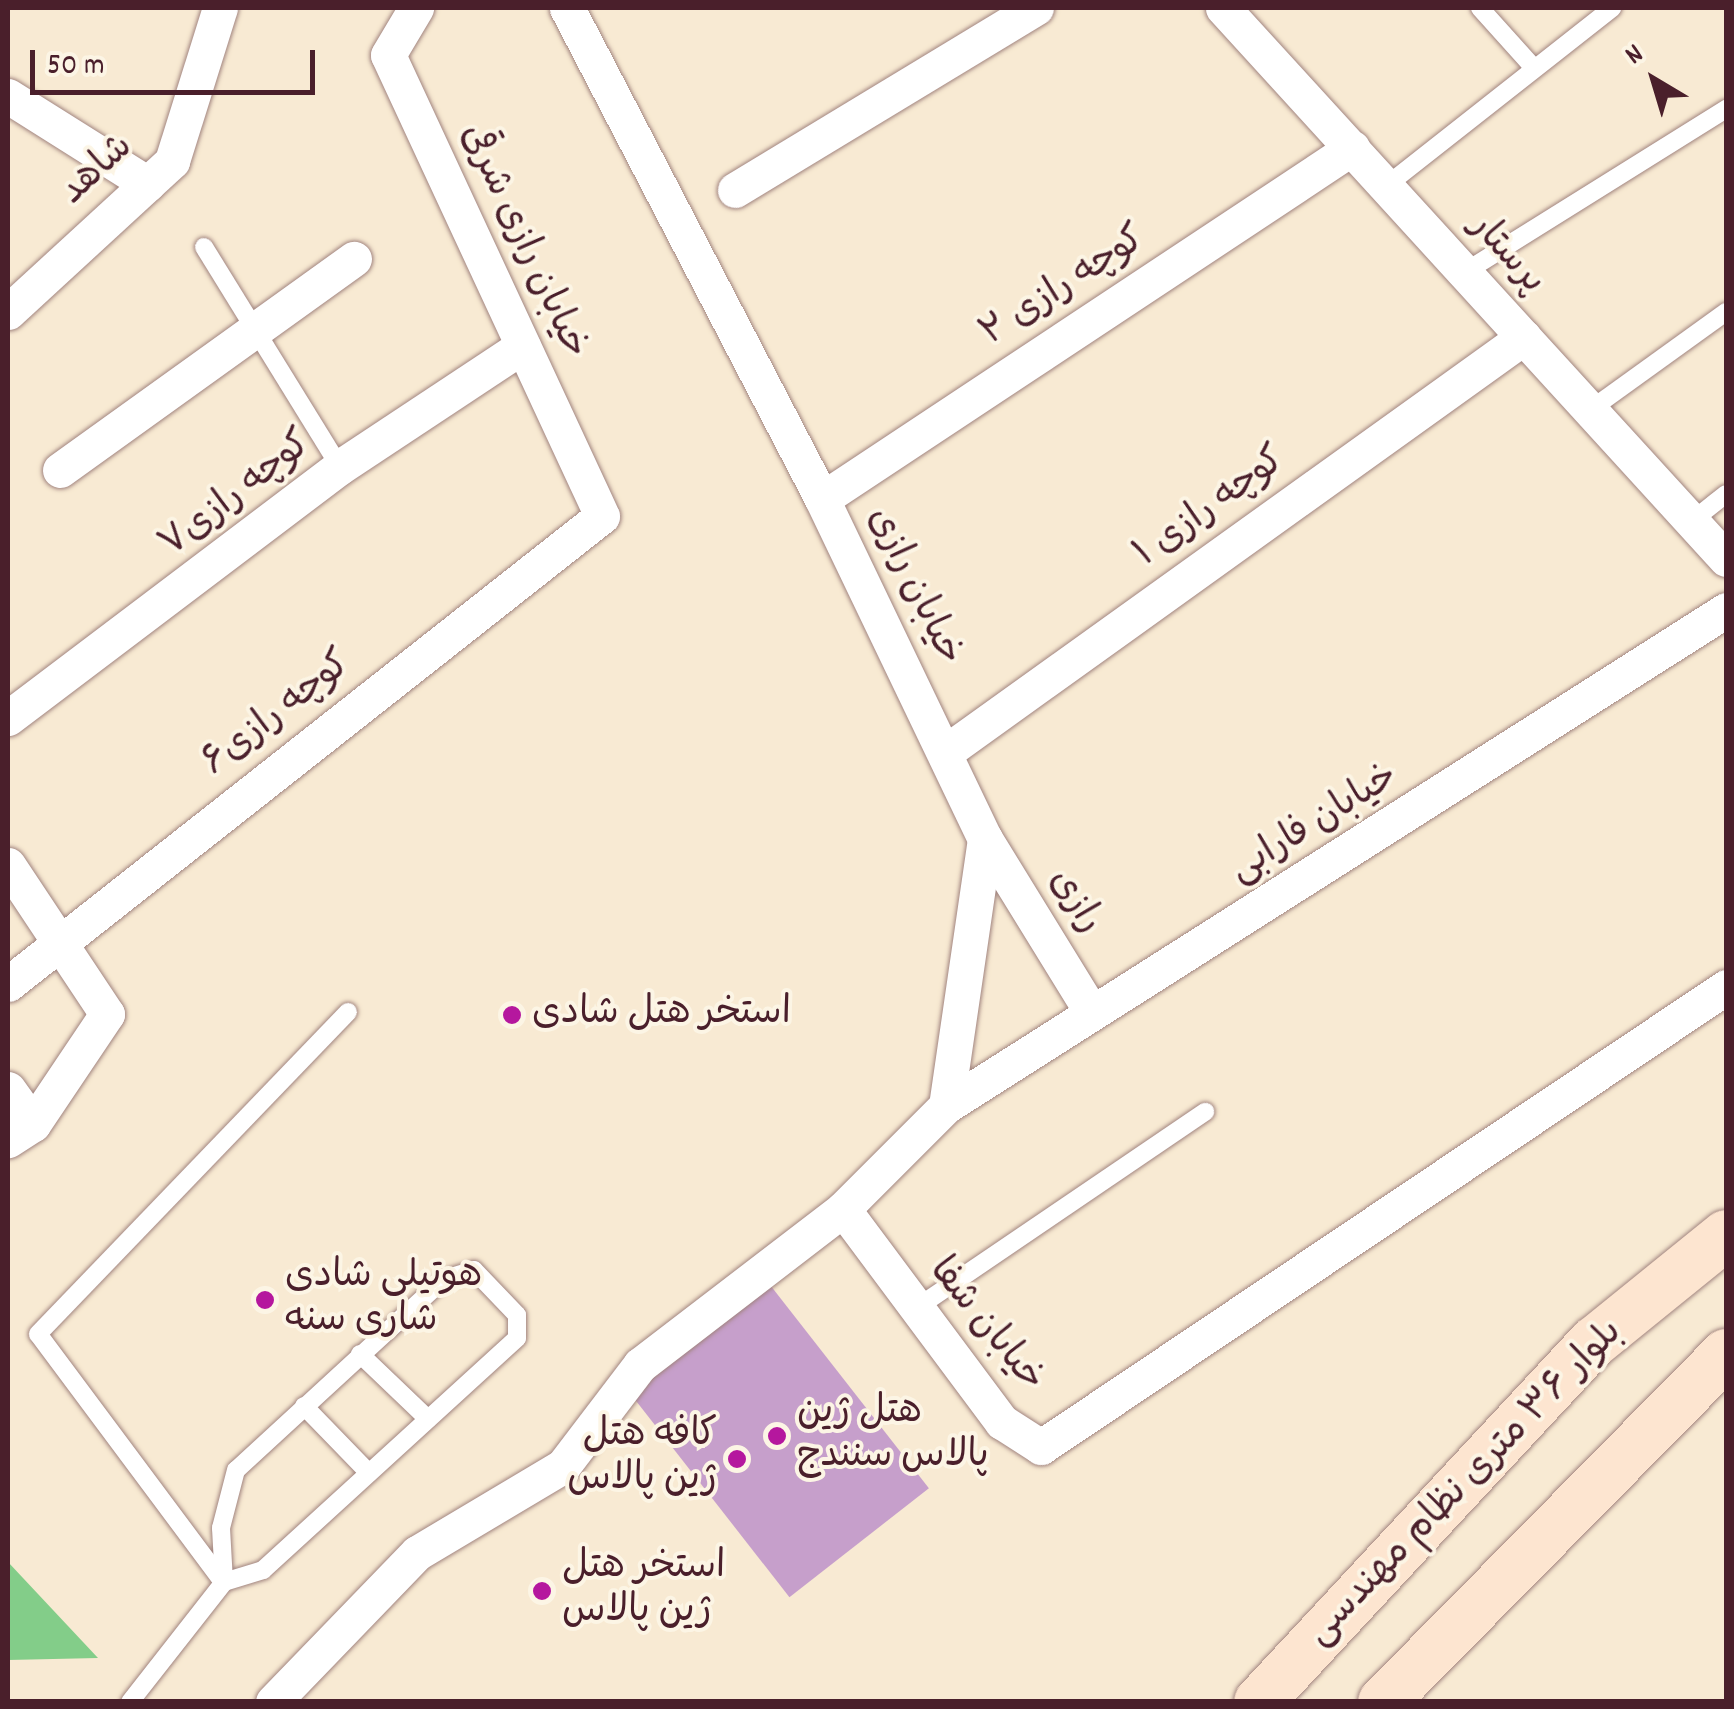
<!DOCTYPE html>
<html>
<head>
<meta charset="utf-8">
<style>
  body { margin:0 }
  #map { position:relative; width:1734px; height:1709px; overflow:hidden; background:#f8ead3; font-family:Dekko,"Playpen Sans Arabic",sans-serif }
  div>[style] { position:absolute }
  .green>* { inset:0; background:#83cd89 }
  .building>* { inset:0; background:#c69fcb; transform-origin:0 0 }
  .roads { filter:drop-shadow(0 0 2px #a1847f) drop-shadow(0 0 2px #a1847f) }
  .service>* { height:18px; margin:-9px; padding:0 9px; transform-origin:9px; border-radius:9px; background:#fff }
  .minor>* { height:35px; margin:-17.5px; padding:0 17.5px; transform-origin:17.5px; border-radius:17.5px; background:#fff }
  .secondary>* { height:50px; margin:-25px; padding:0 25px; transform-origin:25px; border-radius:25px; background:#fde5d0 }
  .dots>* { width:28px; height:28px; translate:-50% -50%; box-sizing:border-box; border:5px solid #fcf5e5; border-radius:50% }
  span { translate:-50% -50%; white-space:nowrap; text-align:center; line-height:1.15; -webkit-text-stroke:8px #fcf5e5; paint-order:stroke }
  .street-label { font-size:38px; color:#4a1f2b }
  .poi-label { font-size:38px; color:#4a1f2b }
  .left { translate:0 -50%; text-align:left }
  .right { translate:-100% -50%; text-align:right }
  .frame { position:absolute; inset:0; border:10px solid #4a1f2b; pointer-events:none }
  .north { position:absolute; left:1604px; top:30px; width:100px; height:100px; -webkit-text-stroke:8px #fcf5e5; paint-order:stroke; rotate:322deg; font-size:28px; font-weight:700; line-height:40px; text-align:center; color:#4a1f2b }
  .north::after { content:''; display:block; margin:auto; width:35px; height:45px; background:#4a1f2b; clip-path:polygon(50% 0,100% 100%,50% 72%,0 100%) }
  .scale { position:absolute; left:30px; top:50px; width:285px; height:45px; box-sizing:border-box; border:5px solid #4a1f2b; border-top:0; padding-left:12px; font-size:30px; line-height:35px; white-space:nowrap; color:#4a1f2b; -webkit-text-stroke:8px #fcf5e5; paint-order:stroke }
</style>
</head>
<body>
<div id="map">
  <div class="green">
    <div style="clip-path:polygon(8px 1562px,98px 1658px,8px 1660px)"></div>
  </div>
  <div class="building">
    <div style="left:767px;top:1281px;width:263px;height:177px;rotate:52deg"></div>
  </div>
  <div class="roads">
    <div class="service">
      <div style="left:1480px;top:8px;width:81px;rotate:48deg"></div>
      <div style="left:1386px;top:186px;width:288px;rotate:-38.2deg"></div>
      <div style="left:204px;top:247px;width:259px;rotate:58.3deg"></div>
      <div style="left:1465px;top:272px;width:308px;rotate:-32deg"></div>
      <div style="left:1590px;top:410px;width:168px;rotate:-35.8deg"></div>
      <div style="left:1692px;top:521px;width:43px;rotate:-38.5deg"></div>
      <div style="left:915px;top:1309px;width:351px;rotate:-34.2deg"></div>
      <div style="left:360px;top:1354px;width:94px;rotate:43.7deg"></div>
      <div style="left:304px;top:1406px;width:93px;rotate:45.9deg"></div>
      <div style="left:223px;top:1582px;width:309px;rotate:-126.7deg"></div>
      <div style="left:38px;top:1334px;width:447px;rotate:-46.1deg"></div>
      <div style="left:130px;top:1702px;width:152px;rotate:-51.9deg"></div>
      <div style="left:224px;top:1582px;width:41px;rotate:-17.1deg"></div>
      <div style="left:263px;top:1570px;width:344px;rotate:-42.4deg"></div>
      <div style="left:517px;top:1338px;width:23px;rotate:-90deg"></div>
      <div style="left:517px;top:1315px;width:62px;rotate:-133.7deg"></div>
      <div style="left:474px;top:1270px;width:31px;rotate:163deg"></div>
      <div style="left:444px;top:1279px;width:282px;rotate:137.4deg"></div>
      <div style="left:236px;top:1470px;width:60px;rotate:104.5deg"></div>
      <div style="left:221px;top:1528px;width:54px;rotate:86.8deg"></div>
    </div>
    <div class="minor">
      <div style="left:567px;top:8px;width:553px;rotate:62.55deg"></div>
      <div style="left:822px;top:499px;width:377px;rotate:64.4deg"></div>
      <div style="left:985px;top:839px;width:201px;rotate:58.4deg"></div>
      <div style="left:1223px;top:8px;width:746px;rotate:47.61deg"></div>
      <div style="left:8px;top:96px;width:165px;rotate:32.2deg"></div>
      <div style="left:735px;top:190px;width:352px;rotate:-31.2deg"></div>
      <div style="left:8px;top:312px;width:223px;rotate:-42.6deg"></div>
      <div style="left:172px;top:161px;width:160px;rotate:-72.6deg"></div>
      <div style="left:60px;top:470px;width:362px;rotate:-35.7deg"></div>
      <div style="left:822px;top:499px;width:636px;rotate:-33.52deg"></div>
      <div style="left:8px;top:718px;width:416px;rotate:-37.1deg"></div>
      <div style="left:340px;top:467px;width:219px;rotate:-33.5deg"></div>
      <div style="left:947px;top:751px;width:710px;rotate:-35.66deg"></div>
      <div style="left:8px;top:865px;width:179px;rotate:56.4deg"></div>
      <div style="left:107px;top:1014px;width:133px;rotate:123.9deg"></div>
      <div style="left:8px;top:984px;width:756px;rotate:-38.23deg"></div>
      <div style="left:602px;top:516px;width:508px;rotate:-114.9deg"></div>
      <div style="left:388px;top:55px;width:55px;rotate:-59.2deg"></div>
      <div style="left:8px;top:1089px;width:43px;rotate:54.5deg"></div>
      <div style="left:33px;top:1124px;width:30px;rotate:147deg"></div>
      <div style="left:946px;top:1106px;width:270px;rotate:-81.7deg"></div>
      <div style="left:843px;top:1209px;width:146px;rotate:-45deg"></div>
      <div style="left:946px;top:1106px;width:924px;rotate:-32.45deg"></div>
      <div style="left:273px;top:1702px;width:207px;rotate:-46deg"></div>
      <div style="left:417px;top:1553px;width:170px;rotate:-30.8deg"></div>
      <div style="left:563px;top:1466px;width:127px;rotate:-52.7deg"></div>
      <div style="left:640px;top:1365px;width:256px;rotate:-37.5deg"></div>
      <div style="left:843px;top:1209px;width:266px;rotate:53.3deg"></div>
      <div style="left:1002px;top:1422px;width:46px;rotate:32.7deg"></div>
      <div style="left:1041px;top:1447px;width:825px;rotate:-33.88deg"></div>
    </div>
    <div class="secondary">
      <div style="left:1259px;top:1702px;width:492px;rotate:-47.1deg"></div>
      <div style="left:1594px;top:1342px;width:170px;rotate:-39deg"></div>
      <div style="left:1383px;top:1702px;width:489px;rotate:-45.4deg"></div>
    </div>
  </div>
  <div class="dots">
    <div style="left:512px;top:1015px;background:#b5179e"></div>
    <div style="left:265px;top:1300px;background:#b5179e"></div>
    <div style="left:777px;top:1436px;background:#b5179e"></div>
    <div style="left:737px;top:1459px;background:#b5179e"></div>
    <div style="left:542px;top:1591px;background:#b5179e"></div>
  </div>
  <div class="street-label">
    <span style="left:98px;top:171px;rotate:-43deg">شاهد</span>
    <span style="left:522px;top:242px;rotate:65deg">خیابان رازی شرقی</span>
    <span style="left:1506px;top:255px;rotate:48deg">پرستار</span>
    <span style="left:1064px;top:288px;rotate:-33deg">کوچه رازی ۲</span>
    <span style="left:237px;top:496px;rotate:-38deg">کوچه رازی۷</span>
    <span style="left:1211px;top:509px;rotate:-36deg">کوچه رازی ۱</span>
    <span style="left:913px;top:587px;rotate:64deg">خیابان رازی</span>
    <span style="left:278px;top:715px;rotate:-38deg">کوچه رازی۶</span>
    <span style="left:1315px;top:825px;rotate:-32deg">خیابان فارابی</span>
    <span style="left:1074px;top:902px;rotate:58deg">رازی</span>
    <span style="left:985px;top:1326px;rotate:51deg">خیابان شفا</span>
    <span style="left:1466px;top:1484px;rotate:-46deg">بلوار ۳۶ متری نظام مهندسی</span>
  </div>
  <div class="poi-label">
    <span class="left" style="left:532px;top:1015px">استخر هتل شادی</span>
    <span class="left" style="left:285px;top:1300px">هوتیلی شادی<br>شاری سنه</span>
    <span class="left" style="left:797px;top:1436px">هتل ژین<br>پالاس سنندج</span>
    <span class="right" style="left:717px;top:1459px">کافه هتل<br>ژین پالاس</span>
    <span class="left" style="left:562px;top:1591px">استخر هتل<br>ژین پالاس</span>
  </div>
  <div class="frame"></div>
  <div class="north">N</div>
  <div class="scale">50 m</div>
</div>
</body>
</html>
